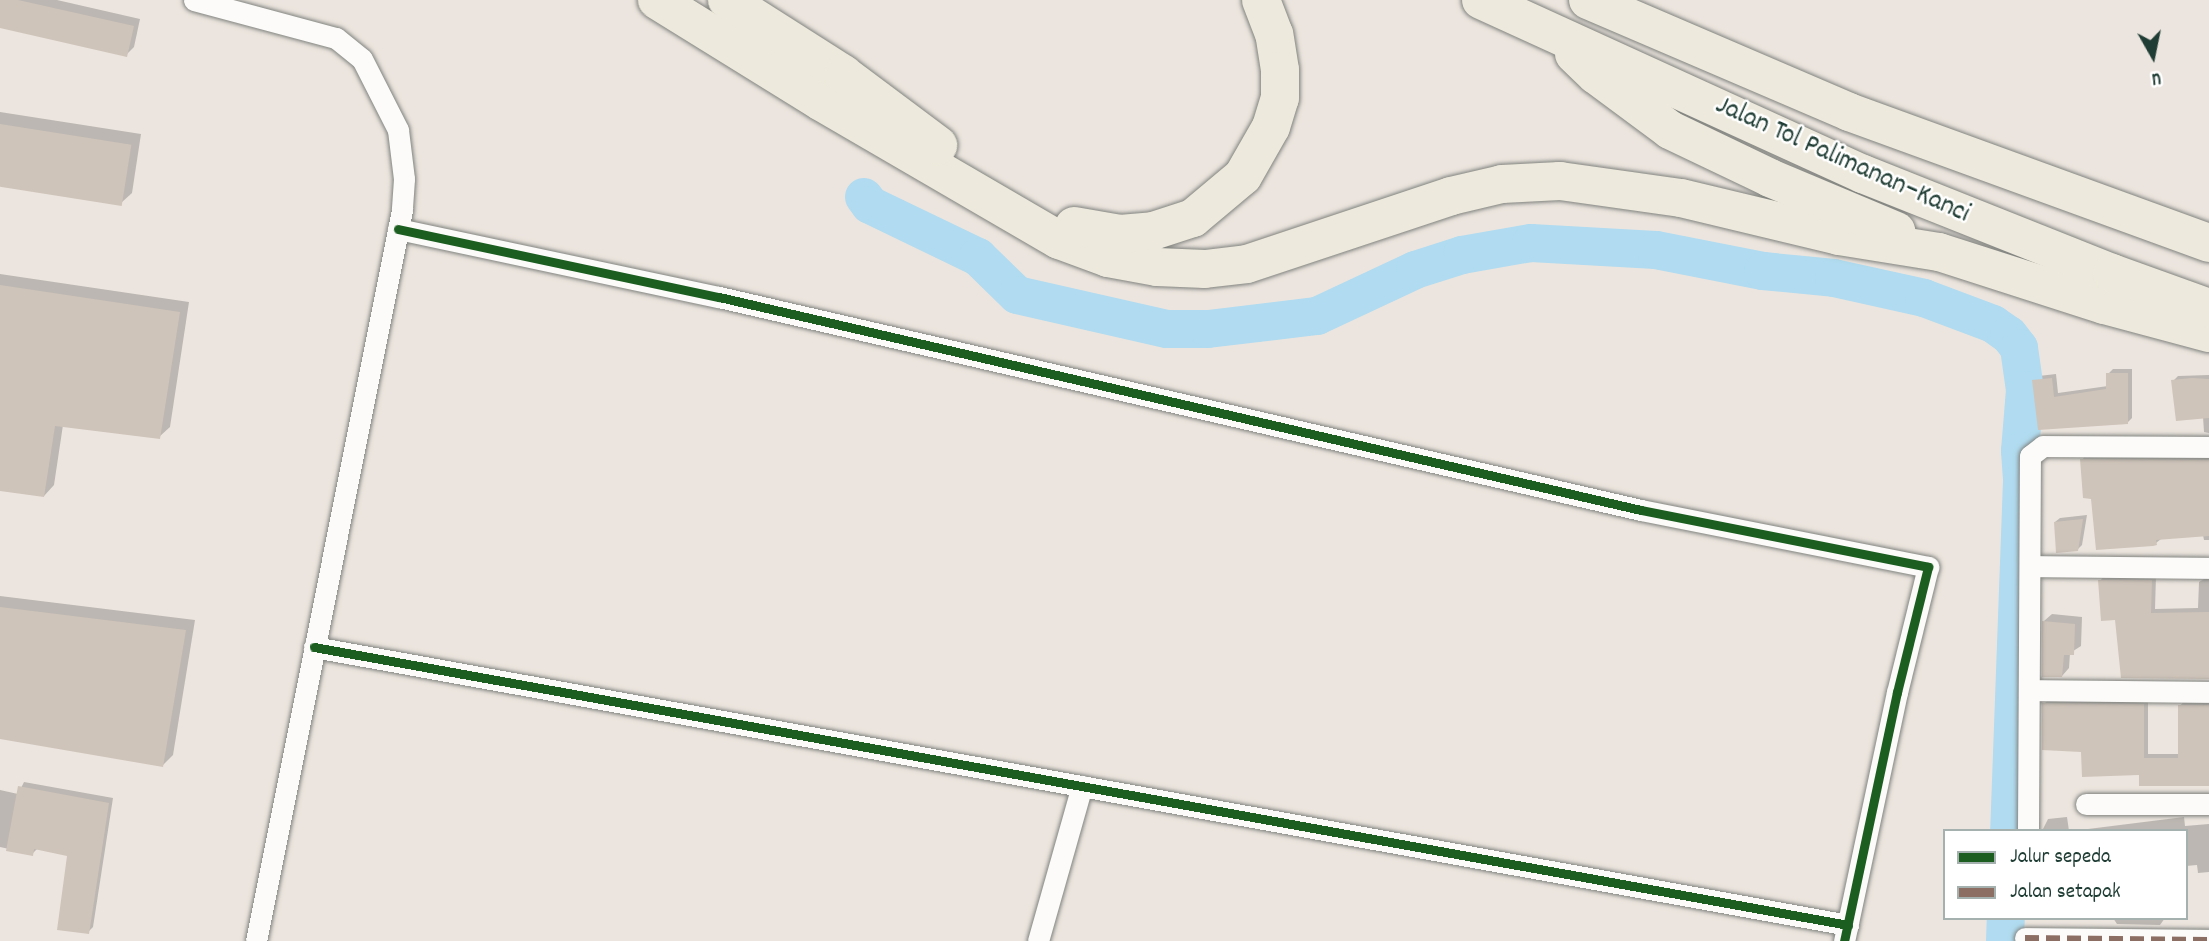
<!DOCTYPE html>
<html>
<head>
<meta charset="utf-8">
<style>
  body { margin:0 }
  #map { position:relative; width:2209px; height:941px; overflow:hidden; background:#ece5df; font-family:Dekko,sans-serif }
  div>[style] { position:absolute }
  .shadow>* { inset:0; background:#0003 }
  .river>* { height:38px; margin:-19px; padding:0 19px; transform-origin:19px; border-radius:19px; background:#b0dbf0 }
  .building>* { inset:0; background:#cfc4ba; transform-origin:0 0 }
  .roads { filter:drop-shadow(0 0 2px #81837f) drop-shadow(0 0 2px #81837f) }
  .minor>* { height:21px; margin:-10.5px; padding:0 10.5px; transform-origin:10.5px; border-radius:10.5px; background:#fcfbfa }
  .motorway>* { height:38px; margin:-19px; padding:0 19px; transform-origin:19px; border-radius:19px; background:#ede9dc }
  .quiet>* { height:7px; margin-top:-3.5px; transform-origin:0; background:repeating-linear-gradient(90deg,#8d6e63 0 14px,transparent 0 21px) }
  .cycleway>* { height:9px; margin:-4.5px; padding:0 4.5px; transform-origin:4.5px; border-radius:4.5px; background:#1b5e20 }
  span { translate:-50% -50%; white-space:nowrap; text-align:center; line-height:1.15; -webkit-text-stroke:5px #fff; paint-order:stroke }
  .street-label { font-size:28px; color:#1f3d34 }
  .legend { position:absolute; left:1943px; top:829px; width:245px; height:91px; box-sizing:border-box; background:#fff; border:2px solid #a5b1ae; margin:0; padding:9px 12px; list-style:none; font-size:21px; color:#1f3d34 }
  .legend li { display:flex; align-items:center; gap:14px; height:35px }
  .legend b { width:35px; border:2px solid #a5b1ae }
  .north { position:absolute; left:2118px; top:21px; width:70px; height:70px; -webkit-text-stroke:5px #fff; paint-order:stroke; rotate:171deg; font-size:19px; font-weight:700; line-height:28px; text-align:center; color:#1f3d34 }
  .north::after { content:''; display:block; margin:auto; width:24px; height:32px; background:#1f3d34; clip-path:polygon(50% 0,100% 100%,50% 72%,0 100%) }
</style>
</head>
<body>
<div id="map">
  <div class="shadow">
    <div style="clip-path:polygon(0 0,57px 0,140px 19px,134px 47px,126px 55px,0 26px)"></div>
    <div style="clip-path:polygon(0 112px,141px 134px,132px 193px,121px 203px,0 185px)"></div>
    <div style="clip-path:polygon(0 274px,189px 302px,170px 427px,159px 437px,63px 425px,54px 485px,44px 496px,0 489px)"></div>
    <div style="clip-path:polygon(2113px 369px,2132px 369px,2132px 418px,2127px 423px,2039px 428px,2034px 381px,2039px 376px,2056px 374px,2058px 393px,2108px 386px,2108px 374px)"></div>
    <div style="clip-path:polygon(2209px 375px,2209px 433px,2204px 432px,2203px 417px,2173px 381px,2178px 376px)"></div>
    <div style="clip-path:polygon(2209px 454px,2209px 540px,2204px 540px,2203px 535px,2161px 539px,2156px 543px,2093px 497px,2082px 460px,2086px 455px)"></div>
    <div style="clip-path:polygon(2087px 515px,2082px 545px,2077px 550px,2055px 522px,2060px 518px)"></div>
    <div style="clip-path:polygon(2105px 575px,2156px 576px,2155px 609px,2198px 608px,2199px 582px,2209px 576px,2209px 677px,2117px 618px,2100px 581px)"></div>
    <div style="clip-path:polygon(0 596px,195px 620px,173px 755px,163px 765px,0 736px)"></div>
    <div style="clip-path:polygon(2052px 614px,2082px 617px,2081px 646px,2070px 653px,2069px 668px,2062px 676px,2044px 621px)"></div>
    <div style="clip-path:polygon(2049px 699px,2148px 700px,2148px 754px,2179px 754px,2180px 706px,2185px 700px,2209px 701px,2209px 783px,2141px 773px,2083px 750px,2044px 704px)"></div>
    <div style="clip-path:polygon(24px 782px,113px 798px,93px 927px,88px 932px,69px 855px,38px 848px,32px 854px,0 847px,0 790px,18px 794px)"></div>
    <div style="clip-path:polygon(2067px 817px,2069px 831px,2042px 831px,2048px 819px)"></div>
    <div style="clip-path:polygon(2184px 817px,2185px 826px,2209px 824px,2209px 872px,2198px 873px,2197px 865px,2186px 866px,2186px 831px,2072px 831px)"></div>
    <div style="clip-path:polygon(2113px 918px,2165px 918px,2160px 925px,2117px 924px)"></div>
  </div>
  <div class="river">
    <div style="left:864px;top:197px;width:10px;rotate:53deg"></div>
    <div style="left:870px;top:205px;width:120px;rotate:25.7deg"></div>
    <div style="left:978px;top:257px;width:54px;rotate:44.3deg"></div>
    <div style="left:1017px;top:295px;width:154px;rotate:12.8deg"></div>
    <div style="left:1167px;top:329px;width:41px"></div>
    <div style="left:1208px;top:329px;width:110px;rotate:-6.8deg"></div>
    <div style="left:1317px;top:316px;width:108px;rotate:-25.1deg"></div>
    <div style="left:1415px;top:270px;width:49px;rotate:-17.7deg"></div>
    <div style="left:1462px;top:255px;width:70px;rotate:-9.9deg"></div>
    <div style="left:1531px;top:243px;width:125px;rotate:3.2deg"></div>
    <div style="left:1656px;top:250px;width:109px;rotate:11.1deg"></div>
    <div style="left:1763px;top:271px;width:71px;rotate:5.6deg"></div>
    <div style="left:1834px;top:278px;width:92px;rotate:12.5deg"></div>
    <div style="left:1924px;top:298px;width:74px;rotate:20.6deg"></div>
    <div style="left:1993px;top:324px;width:19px;rotate:35deg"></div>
    <div style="left:2009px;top:335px;width:16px;rotate:52deg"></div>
    <div style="left:2019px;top:348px;width:42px;rotate:81.9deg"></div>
    <div style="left:2025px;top:390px;width:61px;rotate:94.7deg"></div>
    <div style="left:2020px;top:451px;width:30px;rotate:86deg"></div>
    <div style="left:2022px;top:481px;width:350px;rotate:92.1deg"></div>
    <div style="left:2005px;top:941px;width:23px;rotate:-88deg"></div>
  </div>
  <div class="building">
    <div style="clip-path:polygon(0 0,18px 0,134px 26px,127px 57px,0 28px)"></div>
    <div style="left:0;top:124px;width:133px;height:62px;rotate:9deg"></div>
    <div style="clip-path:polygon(0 285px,180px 312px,160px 439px,55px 426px,44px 497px,0 491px)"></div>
    <div style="clip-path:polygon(2106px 373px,2128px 373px,2128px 424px,2038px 430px,2032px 380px,2052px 378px,2054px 397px,2106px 389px)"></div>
    <div style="clip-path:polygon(2192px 378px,2209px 379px,2209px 418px,2176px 421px,2171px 380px)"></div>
    <div style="clip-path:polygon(2080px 459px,2209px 460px,2209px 536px,2156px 540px,2157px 545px,2153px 546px,2096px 550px,2091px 499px,2083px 498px)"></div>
    <div style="clip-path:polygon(2083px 519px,2078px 551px,2056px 553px,2054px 522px)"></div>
    <div style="clip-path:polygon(2098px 580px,2152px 580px,2151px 613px,2209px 612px,2209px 679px,2121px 678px,2115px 620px,2101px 621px)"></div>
    <div style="clip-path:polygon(0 607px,186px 630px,163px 767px,0 739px)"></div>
    <div style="clip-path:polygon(2042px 621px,2075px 624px,2074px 655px,2064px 655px,2062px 677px,2042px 677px)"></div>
    <div style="clip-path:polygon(2042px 703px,2144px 704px,2144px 758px,2178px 758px,2178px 705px,2209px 705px,2209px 786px,2139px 786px,2139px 775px,2082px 777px,2081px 752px,2042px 750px)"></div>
    <div style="clip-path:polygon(18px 786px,109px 803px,89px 934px,57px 930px,67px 856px,34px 849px,33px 856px,6px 851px)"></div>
  </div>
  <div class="roads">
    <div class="minor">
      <div style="left:194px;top:0;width:147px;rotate:15deg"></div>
      <div style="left:336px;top:38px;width:33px;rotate:39deg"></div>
      <div style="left:362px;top:59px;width:80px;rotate:63.1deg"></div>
      <div style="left:398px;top:130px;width:49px;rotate:83deg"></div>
      <div style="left:404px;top:179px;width:31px;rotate:94deg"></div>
      <div style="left:402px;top:210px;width:745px;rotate:101.29deg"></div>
      <div style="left:398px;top:229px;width:328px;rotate:12deg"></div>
      <div style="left:719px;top:297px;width:946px;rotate:13.01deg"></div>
      <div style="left:1641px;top:510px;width:293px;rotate:11.2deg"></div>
      <div style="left:1928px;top:567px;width:129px;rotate:103.9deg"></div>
      <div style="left:1897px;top:692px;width:255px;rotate:102deg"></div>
      <div style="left:2030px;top:566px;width:179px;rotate:0.6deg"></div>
      <div style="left:314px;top:647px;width:1559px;rotate:10.27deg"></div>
      <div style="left:2029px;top:690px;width:180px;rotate:0.6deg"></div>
      <div style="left:2086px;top:804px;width:123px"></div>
      <div style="left:2028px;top:831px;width:375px;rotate:-89.7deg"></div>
      <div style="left:2030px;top:456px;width:16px;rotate:-38deg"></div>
      <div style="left:2043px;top:446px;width:166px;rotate:0.3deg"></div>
      <div style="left:2025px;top:938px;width:184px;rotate:0.6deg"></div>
      <div style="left:1038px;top:941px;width:161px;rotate:-74.2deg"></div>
    </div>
    <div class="motorway">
      <div style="left:657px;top:0;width:192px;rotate:31.8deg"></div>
      <div style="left:820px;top:101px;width:276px;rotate:30.2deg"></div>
      <div style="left:1059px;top:240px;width:52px;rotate:20.2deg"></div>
      <div style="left:1108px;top:258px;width:50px;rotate:10.4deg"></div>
      <div style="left:1157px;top:267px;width:48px;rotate:2.4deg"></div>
      <div style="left:1205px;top:269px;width:42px;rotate:-6.8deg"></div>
      <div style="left:1247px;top:264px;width:215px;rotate:-18.4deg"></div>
      <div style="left:1451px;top:196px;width:52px;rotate:-13.2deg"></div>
      <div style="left:1502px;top:184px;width:58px;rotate:-3deg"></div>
      <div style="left:1560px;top:181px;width:122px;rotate:8deg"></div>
      <div style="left:1681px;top:198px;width:163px;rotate:13.5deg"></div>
      <div style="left:1839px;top:236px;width:101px;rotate:9.1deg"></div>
      <div style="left:1939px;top:252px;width:173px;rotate:17.8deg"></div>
      <div style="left:2104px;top:305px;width:109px;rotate:14.9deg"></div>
      <div style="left:727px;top:0;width:138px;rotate:32.5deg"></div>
      <div style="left:843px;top:74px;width:119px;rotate:36.8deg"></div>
      <div style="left:1481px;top:0;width:420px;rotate:24.5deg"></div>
      <div style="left:1863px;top:174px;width:268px;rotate:21.7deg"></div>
      <div style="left:2112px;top:273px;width:103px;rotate:19.8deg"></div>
      <div style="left:1588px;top:0;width:284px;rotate:23.2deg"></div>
      <div style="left:1849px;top:112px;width:383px;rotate:20deg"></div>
      <div style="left:1574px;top:54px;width:30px;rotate:44deg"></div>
      <div style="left:1596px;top:75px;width:92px;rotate:36.6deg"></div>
      <div style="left:1670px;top:130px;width:111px;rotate:25.6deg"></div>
      <div style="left:1770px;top:178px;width:137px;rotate:22.8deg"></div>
      <div style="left:1074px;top:226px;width:47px;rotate:9.9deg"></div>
      <div style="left:1120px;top:234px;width:33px;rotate:-5deg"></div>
      <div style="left:1153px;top:231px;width:42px;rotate:-18deg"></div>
      <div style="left:1193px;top:218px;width:65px;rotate:-40deg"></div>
      <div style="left:1243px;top:176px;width:56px;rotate:-60.3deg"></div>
      <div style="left:1271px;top:127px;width:30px;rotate:-73deg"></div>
      <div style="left:1280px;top:98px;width:28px;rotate:-90deg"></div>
      <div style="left:1280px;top:70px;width:36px;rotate:-99deg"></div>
      <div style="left:1274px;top:34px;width:36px;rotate:-111deg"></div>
    </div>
  </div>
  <div class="quiet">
    <div style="left:2025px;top:938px;width:184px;rotate:0.6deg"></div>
  </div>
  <div class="cycleway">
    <div style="left:398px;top:229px;width:328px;rotate:12deg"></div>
    <div style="left:719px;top:297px;width:946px;rotate:13.01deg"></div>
    <div style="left:1641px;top:510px;width:293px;rotate:11.2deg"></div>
    <div style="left:1928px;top:567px;width:129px;rotate:103.9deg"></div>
    <div style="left:1897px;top:692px;width:255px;rotate:102deg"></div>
    <div style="left:314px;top:647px;width:1559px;rotate:10.27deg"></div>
  </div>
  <div class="street-label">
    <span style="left:1842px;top:161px;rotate:24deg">Jalan Tol Palimanan–Kanci</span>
  </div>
  <ul class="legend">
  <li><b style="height:9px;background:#1b5e20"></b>Jalur sepeda</li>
  <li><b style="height:9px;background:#8d6e63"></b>Jalan setapak</li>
  </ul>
  <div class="north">U</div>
</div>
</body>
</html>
